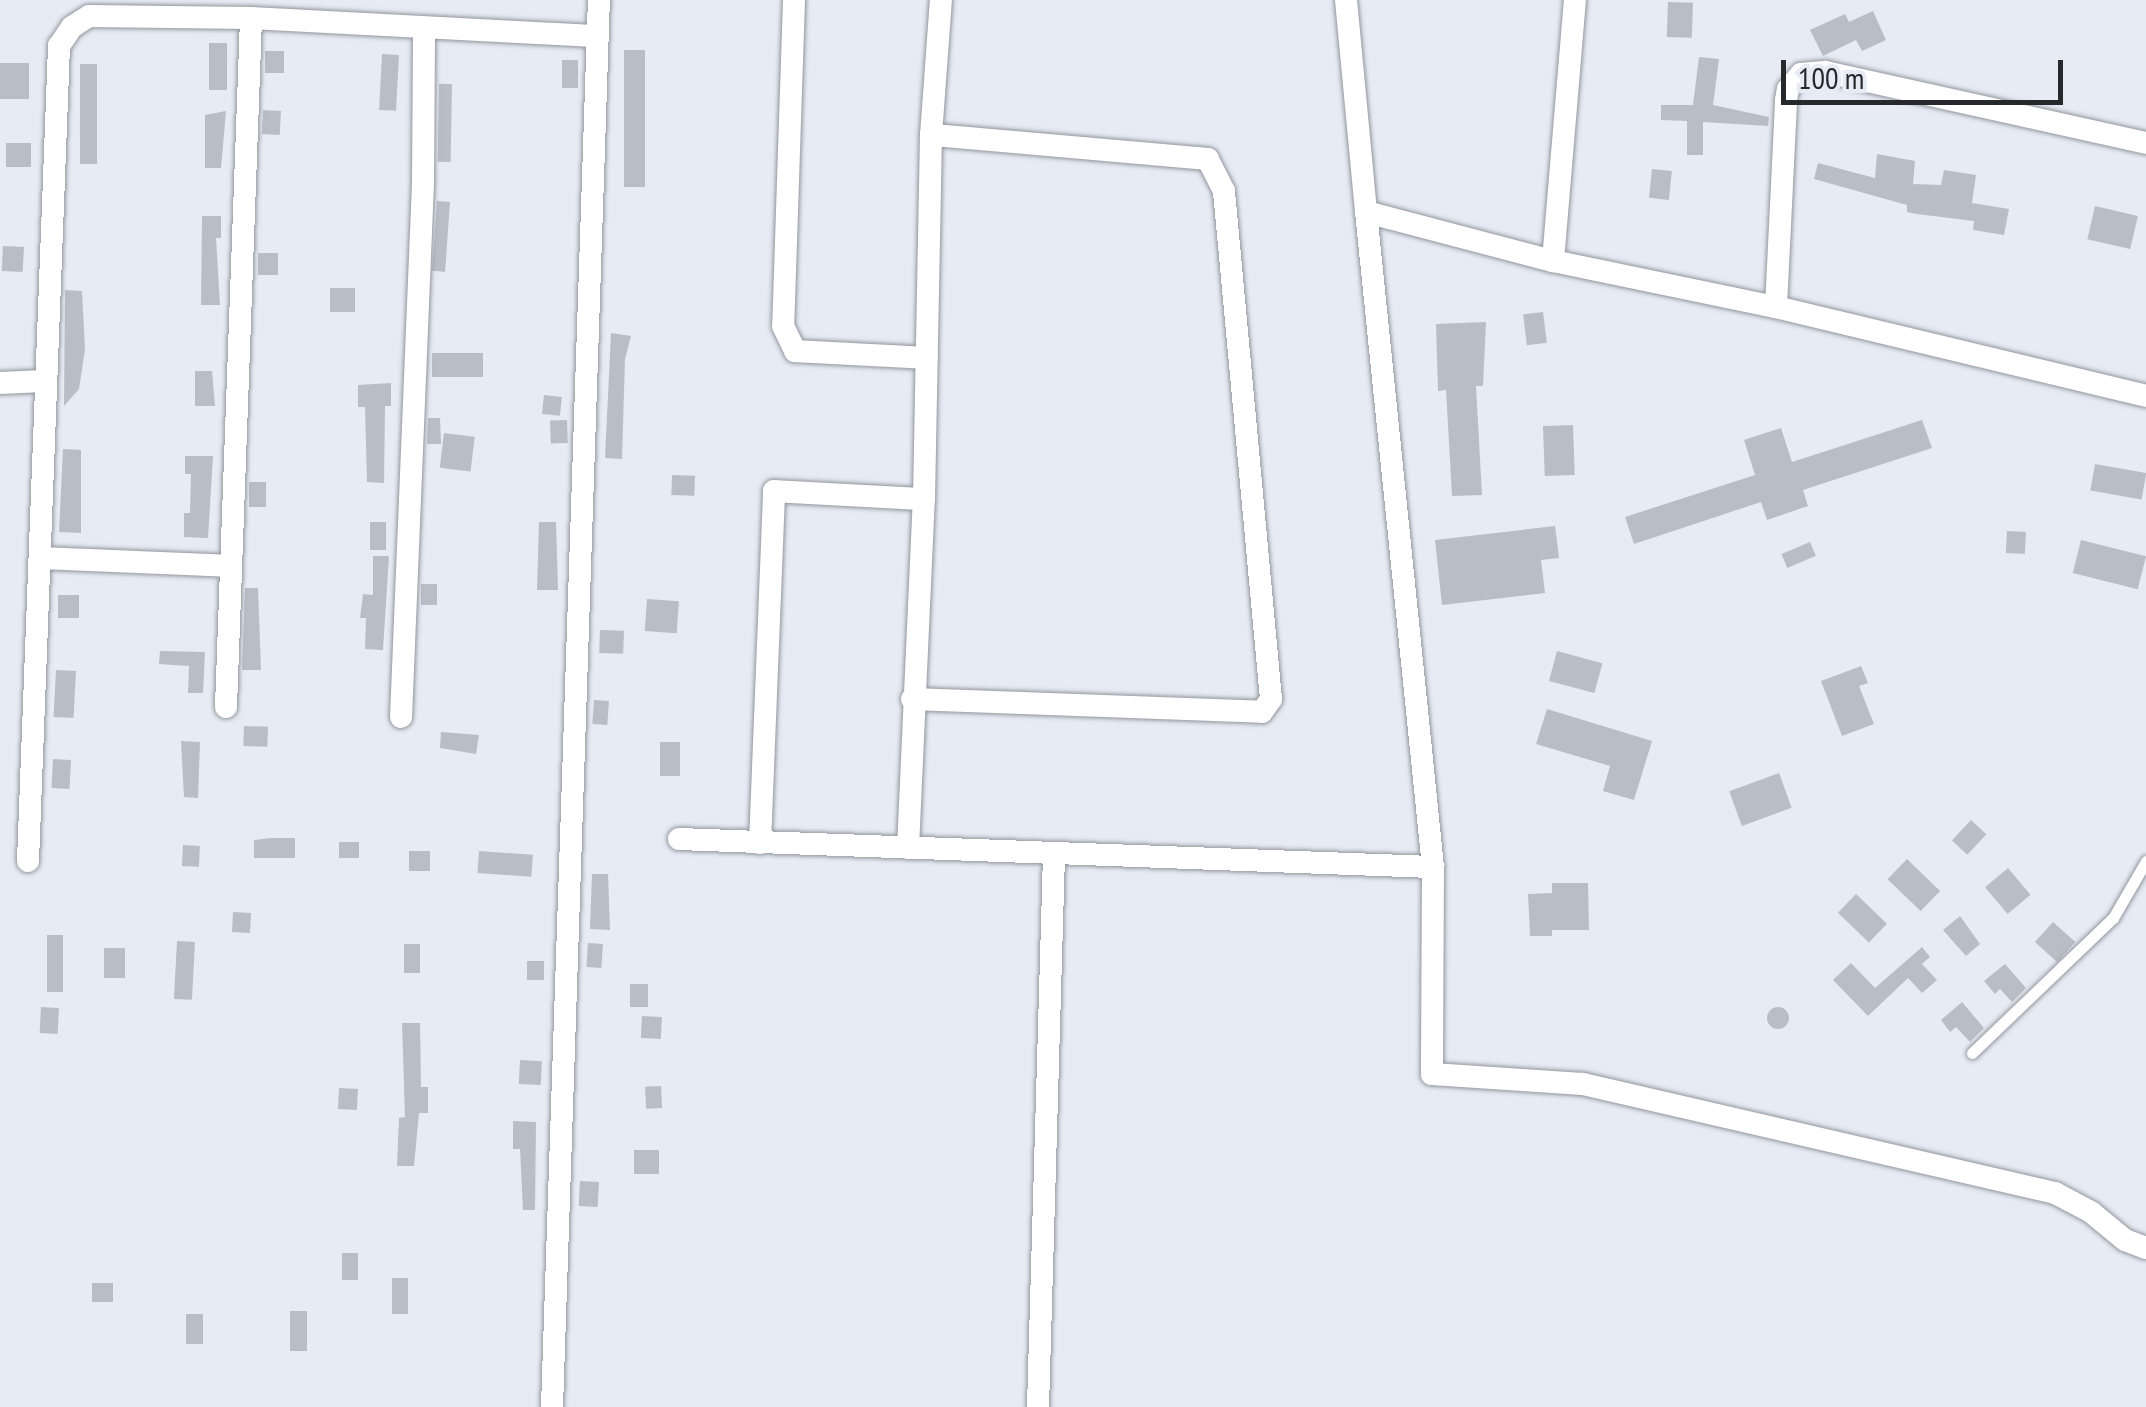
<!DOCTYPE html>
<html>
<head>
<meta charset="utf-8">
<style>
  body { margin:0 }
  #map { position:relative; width:2146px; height:1407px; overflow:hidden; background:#e6ebf4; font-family:"PT Sans Narrow",sans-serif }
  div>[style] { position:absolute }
  .building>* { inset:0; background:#b9bec6; transform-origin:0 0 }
  .round { border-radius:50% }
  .roads { filter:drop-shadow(0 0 2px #92969e) drop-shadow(0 0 2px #92969e) }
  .service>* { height:11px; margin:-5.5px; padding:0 5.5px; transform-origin:5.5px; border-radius:5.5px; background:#fff }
  .minor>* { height:22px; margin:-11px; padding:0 11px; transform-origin:11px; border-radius:11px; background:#fff }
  span { translate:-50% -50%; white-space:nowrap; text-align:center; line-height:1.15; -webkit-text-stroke:10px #e6ebf4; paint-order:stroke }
  .scale { position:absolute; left:1781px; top:60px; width:282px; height:45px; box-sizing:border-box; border:5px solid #26282b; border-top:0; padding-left:12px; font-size:30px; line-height:35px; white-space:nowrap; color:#26282b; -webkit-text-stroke:8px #e6ebf4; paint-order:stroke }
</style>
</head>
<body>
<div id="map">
  <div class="building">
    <div style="left:1668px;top:2px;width:25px;height:35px;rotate:2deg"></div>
    <div style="clip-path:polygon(1873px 11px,1886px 40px,1862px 51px,1856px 40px,1823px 56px,1810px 30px,1845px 14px,1849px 22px)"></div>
    <div style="left:209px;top:43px;width:18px;height:47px"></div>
    <div style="left:624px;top:50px;width:21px;height:137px"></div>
    <div style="left:265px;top:51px;width:19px;height:22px"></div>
    <div style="left:382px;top:54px;width:17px;height:56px;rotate:3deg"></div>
    <div style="clip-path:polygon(1699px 57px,1719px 59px,1713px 105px,1769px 117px,1768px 126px,1703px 122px,1703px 155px,1687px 155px,1687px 121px,1661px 120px,1661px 105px,1693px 105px)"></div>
    <div style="left:562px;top:60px;width:16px;height:28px"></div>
    <div style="left:0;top:63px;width:29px;height:36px"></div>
    <div style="left:80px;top:64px;width:17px;height:100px"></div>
    <div style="left:452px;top:84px;width:78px;height:13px;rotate:91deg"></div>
    <div style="left:263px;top:110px;width:18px;height:24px;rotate:3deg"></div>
    <div style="clip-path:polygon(226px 111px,221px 168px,205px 168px,205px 115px)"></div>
    <div style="left:6px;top:143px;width:25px;height:24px"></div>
    <div style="clip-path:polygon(1877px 154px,1915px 161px,1913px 184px,1941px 185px,1944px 170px,1976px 175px,1972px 203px,2009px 209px,2004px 235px,1973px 230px,1974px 221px,1917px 214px,1907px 212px,1907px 205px,1814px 179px,1818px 163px,1875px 178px)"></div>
    <div style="left:1652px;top:169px;width:20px;height:29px;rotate:6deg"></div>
    <div style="left:437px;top:201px;width:13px;height:70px;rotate:4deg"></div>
    <div style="left:2095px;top:206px;width:44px;height:34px;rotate:13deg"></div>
    <div style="clip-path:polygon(202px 216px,221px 216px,221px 238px,216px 238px,220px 305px,201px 305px)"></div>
    <div style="left:3px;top:246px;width:21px;height:25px;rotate:3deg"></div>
    <div style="left:258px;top:253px;width:20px;height:22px"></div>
    <div style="left:330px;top:288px;width:25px;height:24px"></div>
    <div style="clip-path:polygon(65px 290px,82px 291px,85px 349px,79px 389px,64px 406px)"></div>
    <div style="left:1543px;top:312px;width:31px;height:20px;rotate:83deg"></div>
    <div style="clip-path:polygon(1486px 322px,1483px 386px,1476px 386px,1482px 495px,1452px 496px,1446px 390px,1438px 391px,1436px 324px)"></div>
    <div style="clip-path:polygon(611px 333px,631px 336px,625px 359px,622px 459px,605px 458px)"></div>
    <div style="left:432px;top:353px;width:51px;height:24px"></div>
    <div style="clip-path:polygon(195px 371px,212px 371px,215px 406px,195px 406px)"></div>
    <div style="clip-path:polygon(391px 383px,391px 406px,385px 406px,384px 483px,367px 482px,365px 407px,358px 407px,358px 385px)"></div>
    <div style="left:544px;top:395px;width:18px;height:19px;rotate:6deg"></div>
    <div style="clip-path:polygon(428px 418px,440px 418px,441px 444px,427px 444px)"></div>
    <div style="left:567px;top:420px;width:23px;height:17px;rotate:88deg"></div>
    <div style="clip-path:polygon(1922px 420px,1932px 448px,1803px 490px,1808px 506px,1767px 520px,1761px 502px,1634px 544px,1625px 517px,1755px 475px,1744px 440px,1781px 428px,1792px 462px)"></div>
    <div style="left:1573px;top:425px;width:50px;height:30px;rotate:88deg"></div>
    <div style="left:444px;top:433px;width:31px;height:35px;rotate:7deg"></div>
    <div style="clip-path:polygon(63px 449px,81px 450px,81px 533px,59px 532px)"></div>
    <div style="clip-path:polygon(185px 456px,213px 456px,208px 538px,184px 537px,184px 513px,190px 513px,191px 474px,185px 474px)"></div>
    <div style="left:2095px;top:464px;width:52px;height:27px;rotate:10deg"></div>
    <div style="left:672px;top:475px;width:23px;height:20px;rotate:2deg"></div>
    <div style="left:249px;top:482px;width:17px;height:25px"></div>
    <div style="left:370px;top:522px;width:16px;height:28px"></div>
    <div style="clip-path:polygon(539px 522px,556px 522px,558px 590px,537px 590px)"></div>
    <div style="clip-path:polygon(1555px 526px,1559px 558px,1541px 560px,1545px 593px,1442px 605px,1435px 540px)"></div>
    <div style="left:2007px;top:531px;width:19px;height:22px;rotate:3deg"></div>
    <div style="left:2081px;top:540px;width:67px;height:34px;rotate:14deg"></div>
    <div style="left:1810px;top:542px;width:15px;height:31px;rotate:67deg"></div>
    <div style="clip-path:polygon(373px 556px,389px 556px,383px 650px,365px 649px,366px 618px,360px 618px,363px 594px,373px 595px)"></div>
    <div style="left:421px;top:584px;width:16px;height:21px"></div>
    <div style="clip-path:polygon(245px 588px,258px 588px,261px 670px,242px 670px)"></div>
    <div style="left:58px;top:595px;width:21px;height:23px"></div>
    <div style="left:647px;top:599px;width:32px;height:32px;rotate:4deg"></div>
    <div style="left:600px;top:630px;width:24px;height:23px;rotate:2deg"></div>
    <div style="clip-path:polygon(160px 651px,205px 652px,203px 693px,188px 693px,189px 666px,159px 664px)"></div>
    <div style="left:1557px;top:651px;width:47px;height:31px;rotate:15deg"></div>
    <div style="clip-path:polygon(1861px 666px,1868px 683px,1859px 686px,1874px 724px,1842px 736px,1821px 681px)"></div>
    <div style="left:56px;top:670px;width:20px;height:47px;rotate:3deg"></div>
    <div style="left:594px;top:700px;width:15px;height:24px;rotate:4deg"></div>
    <div style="clip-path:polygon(1547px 709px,1652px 741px,1634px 800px,1603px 791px,1610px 766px,1536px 744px)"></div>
    <div style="left:244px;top:726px;width:24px;height:20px;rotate:2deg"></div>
    <div style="clip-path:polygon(441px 732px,479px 735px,476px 754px,440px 748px)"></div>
    <div style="clip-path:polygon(181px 741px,200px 742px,198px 798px,184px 797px)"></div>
    <div style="left:660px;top:742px;width:20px;height:34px"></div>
    <div style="left:53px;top:759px;width:18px;height:29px;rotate:3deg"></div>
    <div style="left:1779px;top:773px;width:37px;height:53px;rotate:70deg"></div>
    <div style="left:1971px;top:820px;width:21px;height:28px;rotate:43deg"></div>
    <div style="clip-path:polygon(272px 838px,295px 838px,295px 858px,254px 858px,254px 840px)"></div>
    <div style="left:339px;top:842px;width:20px;height:16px"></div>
    <div style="left:183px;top:845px;width:17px;height:21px;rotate:3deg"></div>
    <div style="left:409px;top:851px;width:21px;height:20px"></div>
    <div style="left:479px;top:851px;width:54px;height:22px;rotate:4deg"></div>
    <div style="left:1907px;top:859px;width:46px;height:28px;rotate:44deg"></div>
    <div style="left:2008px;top:868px;width:35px;height:30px;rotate:50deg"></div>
    <div style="clip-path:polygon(592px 874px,608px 874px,610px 930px,590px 929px)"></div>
    <div style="clip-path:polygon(1552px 883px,1588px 883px,1589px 930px,1552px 930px,1552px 936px,1530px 936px,1528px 894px,1552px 893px)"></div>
    <div style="left:1856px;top:894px;width:43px;height:26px;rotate:44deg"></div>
    <div style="left:233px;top:912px;width:18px;height:20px;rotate:3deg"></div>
    <div style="clip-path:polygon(1960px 916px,1980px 944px,1966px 956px,1943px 930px)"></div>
    <div style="left:2053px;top:922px;width:30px;height:27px;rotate:42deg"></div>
    <div style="left:47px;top:935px;width:16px;height:57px"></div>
    <div style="left:177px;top:941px;width:18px;height:58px;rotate:3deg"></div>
    <div style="left:588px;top:943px;width:15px;height:24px;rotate:4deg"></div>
    <div style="left:404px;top:944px;width:16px;height:29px"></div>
    <div style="clip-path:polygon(1922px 947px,1930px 957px,1922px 964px,1937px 980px,1922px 993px,1908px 978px,1868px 1016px,1833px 980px,1851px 963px,1875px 988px)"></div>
    <div style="left:104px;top:948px;width:21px;height:30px"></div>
    <div style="left:527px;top:961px;width:17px;height:19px"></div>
    <div style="clip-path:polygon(2005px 964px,2026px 988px,2012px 1002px,2000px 989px,1995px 994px,1984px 981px)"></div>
    <div style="left:630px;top:984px;width:18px;height:23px"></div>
    <div style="clip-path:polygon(1962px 1002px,1984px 1028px,1970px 1042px,1956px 1027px,1950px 1032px,1941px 1020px)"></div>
    <div class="round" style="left:1767px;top:1007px;width:22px;height:22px"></div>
    <div style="left:41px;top:1007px;width:18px;height:26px;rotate:3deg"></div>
    <div style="left:642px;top:1016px;width:20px;height:22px;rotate:3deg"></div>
    <div style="clip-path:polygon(402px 1023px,420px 1023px,421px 1087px,428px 1087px,428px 1113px,419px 1113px,414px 1166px,397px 1166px,399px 1118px,405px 1117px)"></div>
    <div style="left:520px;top:1060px;width:22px;height:24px;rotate:3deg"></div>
    <div style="left:661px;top:1086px;width:22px;height:16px;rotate:87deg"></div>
    <div style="left:339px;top:1088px;width:19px;height:21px;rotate:3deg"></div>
    <div style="clip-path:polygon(513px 1121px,536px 1122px,535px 1210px,523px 1210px,520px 1149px,513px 1149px)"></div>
    <div style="left:634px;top:1150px;width:25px;height:24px"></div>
    <div style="left:580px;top:1181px;width:19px;height:25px;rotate:3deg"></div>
    <div style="left:342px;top:1253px;width:16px;height:27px"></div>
    <div style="left:392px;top:1278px;width:16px;height:36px"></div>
    <div style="left:92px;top:1283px;width:21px;height:19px"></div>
    <div style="left:307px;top:1311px;width:40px;height:17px;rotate:90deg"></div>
    <div style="left:186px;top:1314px;width:17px;height:30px"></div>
  </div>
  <div class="roads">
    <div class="service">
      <div style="left:1972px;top:1053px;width:195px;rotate:-43.8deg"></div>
      <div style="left:2113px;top:918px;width:66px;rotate:-59.9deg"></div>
    </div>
    <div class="minor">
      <div style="left:794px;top:0;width:326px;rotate:91.9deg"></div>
      <div style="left:783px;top:326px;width:28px;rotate:64deg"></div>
      <div style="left:795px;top:351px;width:132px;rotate:3deg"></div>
      <div style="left:1346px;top:0;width:213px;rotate:84.6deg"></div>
      <div style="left:1366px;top:212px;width:193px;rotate:14.7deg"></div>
      <div style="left:1553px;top:261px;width:228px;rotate:11.7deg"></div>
      <div style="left:1776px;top:307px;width:381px;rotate:13.5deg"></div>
      <div style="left:1366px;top:212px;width:658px;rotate:84.16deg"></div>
      <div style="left:1433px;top:867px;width:207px;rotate:90.3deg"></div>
      <div style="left:1432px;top:1074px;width:151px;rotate:3.8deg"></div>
      <div style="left:1583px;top:1084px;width:484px;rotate:13deg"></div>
      <div style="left:2055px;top:1193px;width:41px;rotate:27.8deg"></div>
      <div style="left:2091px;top:1212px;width:44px;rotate:39.5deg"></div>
      <div style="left:2125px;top:1240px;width:22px;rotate:21deg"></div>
      <div style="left:1553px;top:261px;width:262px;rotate:-85.2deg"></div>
      <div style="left:1776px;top:307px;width:207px;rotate:-87.2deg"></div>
      <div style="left:1786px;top:100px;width:11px;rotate:-80deg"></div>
      <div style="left:1788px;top:89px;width:20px;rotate:-49deg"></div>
      <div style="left:1801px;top:74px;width:25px;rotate:-5deg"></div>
      <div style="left:1826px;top:72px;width:328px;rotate:12.5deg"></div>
      <div style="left:0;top:383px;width:43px;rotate:-2.7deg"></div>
      <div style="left:40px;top:558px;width:188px;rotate:2.4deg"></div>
      <div style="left:912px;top:699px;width:350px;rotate:2.1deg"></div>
      <div style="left:1262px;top:712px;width:16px;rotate:-55deg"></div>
      <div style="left:1271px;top:699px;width:510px;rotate:-95.29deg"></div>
      <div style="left:1224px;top:191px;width:36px;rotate:-117deg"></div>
      <div style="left:1208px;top:159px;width:278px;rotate:-175deg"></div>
      <div style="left:226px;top:707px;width:689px;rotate:-87.92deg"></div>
      <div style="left:401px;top:717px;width:534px;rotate:-87.64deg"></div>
      <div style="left:423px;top:183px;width:155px;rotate:-89.6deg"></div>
      <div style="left:679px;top:839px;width:755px;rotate:2.13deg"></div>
      <div style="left:760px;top:843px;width:352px;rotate:-87.7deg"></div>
      <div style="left:774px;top:491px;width:150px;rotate:3.1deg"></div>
      <div style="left:908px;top:848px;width:349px;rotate:-87.4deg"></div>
      <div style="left:924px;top:499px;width:364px;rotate:-88.9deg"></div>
      <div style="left:931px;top:135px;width:135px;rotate:-85.8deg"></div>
      <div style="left:28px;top:861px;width:816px;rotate:-87.82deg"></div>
      <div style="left:59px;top:46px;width:23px;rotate:-56deg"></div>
      <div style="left:72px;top:27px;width:20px;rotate:-33deg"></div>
      <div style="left:89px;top:16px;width:162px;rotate:0.7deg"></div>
      <div style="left:251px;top:18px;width:347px;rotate:3deg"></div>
      <div style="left:552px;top:1407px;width:1408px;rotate:-88.09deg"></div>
      <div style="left:1038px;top:1407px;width:551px;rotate:-88.34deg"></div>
    </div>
  </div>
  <div class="scale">100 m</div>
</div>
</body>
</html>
